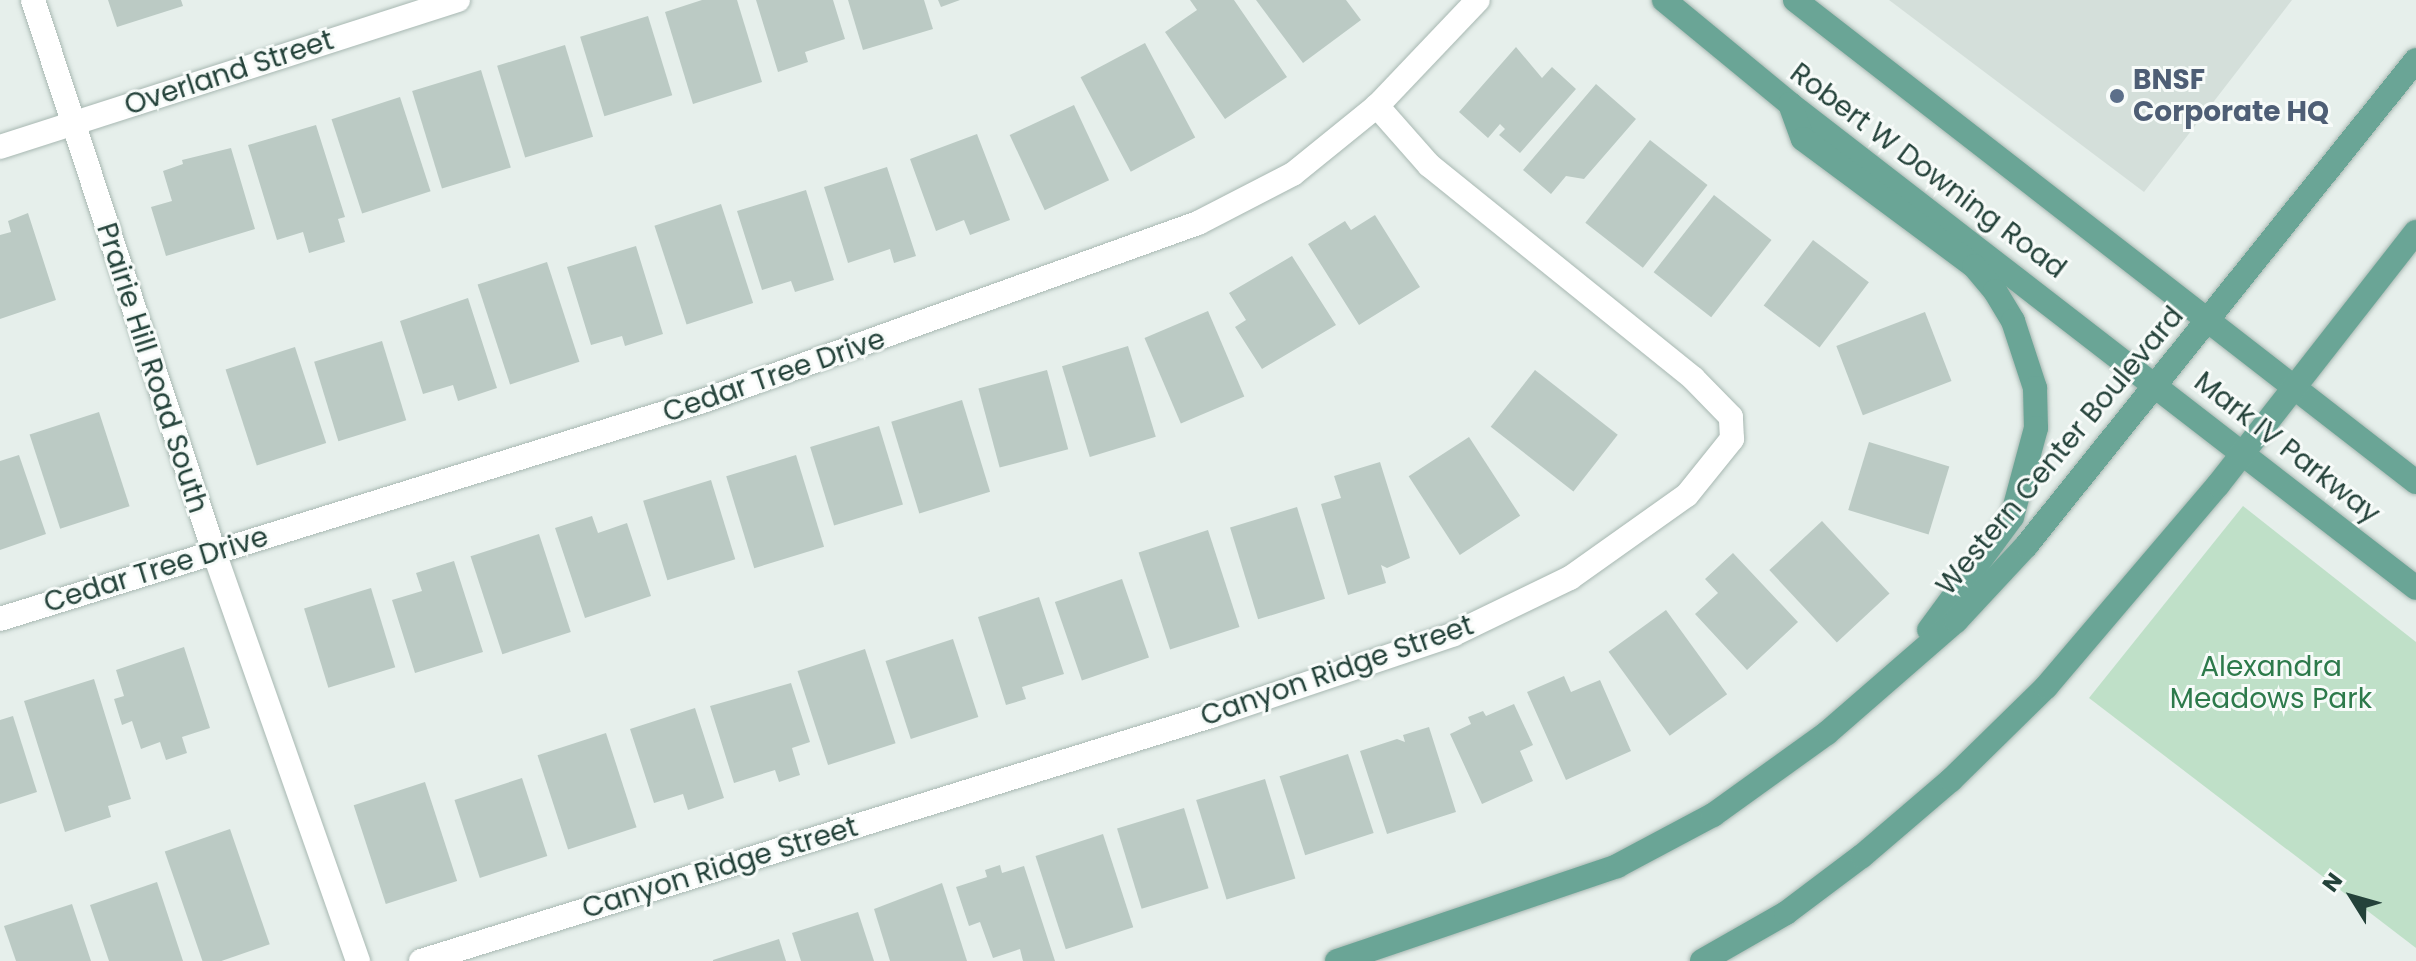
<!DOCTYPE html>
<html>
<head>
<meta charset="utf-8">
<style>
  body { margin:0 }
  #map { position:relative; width:2416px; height:961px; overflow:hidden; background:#e6efeb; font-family:Poppins,sans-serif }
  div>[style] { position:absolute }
  .built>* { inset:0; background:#d4dfda }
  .green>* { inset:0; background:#bfe0c8 }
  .building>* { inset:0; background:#bbcac4; transform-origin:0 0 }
  .roads { filter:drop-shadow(0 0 2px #a8b8b2) drop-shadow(0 0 2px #a8b8b2) }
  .minor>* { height:24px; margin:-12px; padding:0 12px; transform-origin:12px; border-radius:12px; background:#fff }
  .major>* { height:24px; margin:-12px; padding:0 12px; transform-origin:12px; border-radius:12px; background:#6aa596 }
  .dots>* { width:22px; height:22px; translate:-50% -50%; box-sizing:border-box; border:4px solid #f7fbf9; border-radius:50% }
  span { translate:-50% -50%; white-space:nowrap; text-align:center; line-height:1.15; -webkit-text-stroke:6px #f7fbf9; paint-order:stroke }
  .street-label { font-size:28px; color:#24423a }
  .service-label { font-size:28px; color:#4e5e75; font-weight:700 }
  .left { translate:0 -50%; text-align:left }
  .park-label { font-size:28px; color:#2d7a4b }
  .north { position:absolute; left:2312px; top:857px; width:80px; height:80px; -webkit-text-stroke:6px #f7fbf9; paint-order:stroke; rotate:307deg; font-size:22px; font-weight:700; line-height:32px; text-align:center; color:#24423a }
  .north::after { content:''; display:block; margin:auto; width:28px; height:36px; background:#24423a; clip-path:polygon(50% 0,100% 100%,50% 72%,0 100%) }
</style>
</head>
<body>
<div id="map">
  <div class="built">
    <div style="clip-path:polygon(1889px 0,2292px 0,2144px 192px)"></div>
  </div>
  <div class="green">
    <div style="clip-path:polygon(2243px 506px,2416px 642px,2416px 948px,2089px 698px)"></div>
  </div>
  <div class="building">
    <div style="clip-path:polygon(108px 0,181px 0,183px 6px,117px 27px)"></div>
    <div style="clip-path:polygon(737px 0,762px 82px,693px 104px,665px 12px,702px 0)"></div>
    <div style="clip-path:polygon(756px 0,833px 0,845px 39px,805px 52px,808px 62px,778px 72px)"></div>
    <div style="clip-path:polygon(848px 0,924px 0,933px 29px,863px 50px)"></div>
    <div style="clip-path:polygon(938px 0,960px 0,941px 7px)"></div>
    <div style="clip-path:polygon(1190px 0,1234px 0,1287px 77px,1225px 119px,1165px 32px,1197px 10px)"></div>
    <div style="clip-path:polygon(1256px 0,1346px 0,1361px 20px,1303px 63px)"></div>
    <div style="left:648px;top:16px;width:83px;height:71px;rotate:73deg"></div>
    <div style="left:1145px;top:43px;width:107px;height:73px;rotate:62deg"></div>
    <div style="left:565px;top:45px;width:96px;height:71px;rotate:73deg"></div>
    <div style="clip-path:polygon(1516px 47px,1542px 78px,1552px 67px,1576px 89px,1520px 153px,1499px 135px,1505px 129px,1500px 124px,1488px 138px,1459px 112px)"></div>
    <div style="left:481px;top:70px;width:102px;height:72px;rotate:73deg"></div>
    <div style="clip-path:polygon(1596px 84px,1636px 119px,1584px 179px,1566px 176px,1551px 194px,1523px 170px)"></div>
    <div style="left:400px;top:97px;width:99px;height:72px;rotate:72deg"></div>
    <div style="left:1074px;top:105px;width:83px;height:71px;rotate:65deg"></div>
    <div style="clip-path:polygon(316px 125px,345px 217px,338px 219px,345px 242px,309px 253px,303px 232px,277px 240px,248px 145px)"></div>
    <div style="clip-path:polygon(977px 134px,1010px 220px,970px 235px,964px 220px,936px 231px,910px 159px)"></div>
    <div style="left:1650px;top:140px;width:73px;height:105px;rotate:38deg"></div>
    <div style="clip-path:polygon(231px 148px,255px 229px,166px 256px,151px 207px,172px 201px,163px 171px,183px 164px,182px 160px)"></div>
    <div style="clip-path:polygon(887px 167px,916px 256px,894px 263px,890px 249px,848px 263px,824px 187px)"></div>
    <div style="clip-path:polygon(806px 190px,834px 280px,795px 292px,791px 281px,762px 290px,737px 211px)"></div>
    <div style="left:1714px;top:195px;width:73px;height:98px;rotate:38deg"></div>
    <div style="left:721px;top:204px;width:104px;height:70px;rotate:72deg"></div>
    <div style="clip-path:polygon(28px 213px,56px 300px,0 319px,0 235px,11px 232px,8px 221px)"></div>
    <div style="clip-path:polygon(1375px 215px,1420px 287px,1359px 325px,1308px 244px,1345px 221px,1351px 230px)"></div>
    <div style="left:1813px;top:240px;width:70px;height:82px;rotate:37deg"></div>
    <div style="clip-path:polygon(636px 246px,663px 334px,625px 346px,622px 336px,591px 345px,567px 267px)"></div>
    <div style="clip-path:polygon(1292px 256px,1336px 325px,1262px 369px,1235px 327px,1246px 320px,1229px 293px)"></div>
    <div style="left:547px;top:262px;width:105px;height:73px;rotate:72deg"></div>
    <div style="clip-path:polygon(468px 298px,497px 388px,458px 401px,453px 385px,423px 394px,400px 321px)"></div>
    <div style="left:1208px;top:311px;width:93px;height:69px;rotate:67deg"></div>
    <div style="left:1925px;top:312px;width:74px;height:95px;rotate:69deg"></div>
    <div style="left:382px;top:341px;width:83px;height:71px;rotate:73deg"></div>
    <div style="left:1128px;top:346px;width:95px;height:69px;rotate:73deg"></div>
    <div style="left:295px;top:347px;width:101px;height:73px;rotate:72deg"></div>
    <div style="left:1047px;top:370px;width:82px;height:71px;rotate:75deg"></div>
    <div style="left:1535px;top:370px;width:105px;height:72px;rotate:38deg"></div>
    <div style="left:962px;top:400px;width:96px;height:74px;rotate:73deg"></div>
    <div style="left:99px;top:412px;width:99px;height:73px;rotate:72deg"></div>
    <div style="left:879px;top:426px;width:82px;height:72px;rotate:73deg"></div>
    <div style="left:1469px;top:437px;width:94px;height:72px;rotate:57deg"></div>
    <div style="left:1869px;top:442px;width:84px;height:71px;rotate:17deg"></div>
    <div style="clip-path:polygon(19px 455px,46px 534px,0 550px,0 461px)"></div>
    <div style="left:796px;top:455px;width:96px;height:73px;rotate:73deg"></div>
    <div style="clip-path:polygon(1380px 462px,1410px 558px,1387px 568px,1381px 565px,1386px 583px,1348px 595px,1321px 504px,1341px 498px,1334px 476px)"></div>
    <div style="left:711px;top:480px;width:83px;height:71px;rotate:73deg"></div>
    <div style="left:1297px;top:507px;width:96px;height:70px;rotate:73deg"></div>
    <div style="clip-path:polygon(592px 516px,598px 533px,627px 523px,651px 596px,585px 618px,555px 528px)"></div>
    <div style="left:1822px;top:521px;width:99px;height:72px;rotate:47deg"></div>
    <div style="left:1208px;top:530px;width:102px;height:73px;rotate:72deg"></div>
    <div style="left:539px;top:534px;width:103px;height:72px;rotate:72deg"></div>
    <div style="clip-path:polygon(1733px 553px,1798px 622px,1747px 670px,1695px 614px,1718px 593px,1705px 579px)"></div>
    <div style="clip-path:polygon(454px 561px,483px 652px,415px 673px,392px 600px,422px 591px,416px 573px)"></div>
    <div style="left:1122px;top:579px;width:83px;height:71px;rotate:71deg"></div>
    <div style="left:371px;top:588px;width:83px;height:70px;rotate:73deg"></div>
    <div style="clip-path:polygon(1039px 597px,1064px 674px,1022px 687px,1026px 699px,1006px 705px,978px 617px)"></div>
    <div style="left:1666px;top:610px;width:104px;height:71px;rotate:54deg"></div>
    <div style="left:953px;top:639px;width:82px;height:71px;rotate:72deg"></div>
    <div style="clip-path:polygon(184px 647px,210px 728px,182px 737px,187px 753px,166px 760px,160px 742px,141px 749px,132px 721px,122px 725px,114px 699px,124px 696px,116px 670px)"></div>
    <div style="left:865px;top:649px;width:99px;height:71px;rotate:72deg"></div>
    <div style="clip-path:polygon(1564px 676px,1571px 692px,1600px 680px,1631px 751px,1566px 780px,1527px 692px)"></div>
    <div style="clip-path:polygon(94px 679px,131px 799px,108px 806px,111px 817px,65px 832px,24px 701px)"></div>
    <div style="clip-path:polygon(791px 683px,810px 742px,792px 748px,800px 775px,779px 782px,775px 770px,734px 783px,710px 706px)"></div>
    <div style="clip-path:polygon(1514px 704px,1533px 745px,1520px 751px,1533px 781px,1482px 804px,1450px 734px,1471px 724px,1468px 717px,1483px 711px,1486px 716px)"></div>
    <div style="clip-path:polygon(695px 708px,724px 798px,688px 810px,683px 794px,654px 803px,630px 729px)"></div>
    <div style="clip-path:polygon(13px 716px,37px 792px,0 804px,0 720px)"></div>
    <div style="clip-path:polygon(1429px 727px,1456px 812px,1387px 834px,1360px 751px,1397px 739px,1405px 742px,1403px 735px)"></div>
    <div style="left:606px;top:733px;width:99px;height:72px;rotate:72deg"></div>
    <div style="left:1348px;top:754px;width:83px;height:72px;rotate:72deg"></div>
    <div style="left:522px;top:778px;width:82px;height:71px;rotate:72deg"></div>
    <div style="left:1265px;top:779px;width:104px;height:72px;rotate:73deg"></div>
    <div style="left:425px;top:782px;width:104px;height:75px;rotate:72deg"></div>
    <div style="left:1184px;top:808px;width:84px;height:70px;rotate:73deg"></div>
    <div style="left:230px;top:829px;width:122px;height:69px;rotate:71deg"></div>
    <div style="left:1103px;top:834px;width:98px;height:71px;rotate:72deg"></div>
    <div style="clip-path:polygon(1000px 865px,1002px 873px,1024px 866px,1055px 961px,1023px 961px,1020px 949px,993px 958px,980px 922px,969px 926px,956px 887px,987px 877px,985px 870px)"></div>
    <div style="clip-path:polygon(157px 882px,183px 961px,109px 961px,90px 905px)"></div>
    <div style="clip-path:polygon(942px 883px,967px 961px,890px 961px,874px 909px)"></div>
    <div style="clip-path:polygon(72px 904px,91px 961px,16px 961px,4px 926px)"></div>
    <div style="clip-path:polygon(858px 912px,874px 961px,801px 961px,792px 933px)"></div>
    <div style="clip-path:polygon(779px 939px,786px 961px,713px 961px,713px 960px)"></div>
  </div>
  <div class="roads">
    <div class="minor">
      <div style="left:33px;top:0;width:581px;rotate:71.85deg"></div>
      <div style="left:214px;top:552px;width:434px;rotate:70.6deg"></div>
      <div style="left:0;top:147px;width:481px;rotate:-17.8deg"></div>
      <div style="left:0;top:619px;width:736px;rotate:-17.23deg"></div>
      <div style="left:703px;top:401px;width:526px;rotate:-19.78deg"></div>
      <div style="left:1198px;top:223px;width:107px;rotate:-27.3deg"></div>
      <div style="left:1293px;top:174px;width:108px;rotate:-39deg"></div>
      <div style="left:1377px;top:106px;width:146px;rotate:-46.4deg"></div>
      <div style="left:421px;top:961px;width:827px;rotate:-17.23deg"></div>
      <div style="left:1211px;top:716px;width:256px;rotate:-18.6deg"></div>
      <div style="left:1454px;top:634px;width:129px;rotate:-25.8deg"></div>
      <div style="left:1570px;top:578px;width:143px;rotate:-35.4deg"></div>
      <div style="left:1687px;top:495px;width:72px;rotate:-51.2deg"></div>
      <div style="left:1732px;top:439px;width:22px;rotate:-93deg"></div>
      <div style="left:1731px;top:417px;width:54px;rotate:-134.3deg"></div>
      <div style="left:1693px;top:378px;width:339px;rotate:-141.1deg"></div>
      <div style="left:1429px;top:165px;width:79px;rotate:-131.4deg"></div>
    </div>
    <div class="major">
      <div style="left:1664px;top:0;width:163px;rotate:39.5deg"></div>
      <div style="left:1790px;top:104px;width:791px;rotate:37.71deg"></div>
      <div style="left:1795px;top:0;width:786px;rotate:37.82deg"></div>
      <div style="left:1790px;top:104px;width:37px;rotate:70deg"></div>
      <div style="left:1803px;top:139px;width:213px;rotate:36.6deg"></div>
      <div style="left:1974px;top:266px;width:33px;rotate:50deg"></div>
      <div style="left:1995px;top:291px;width:35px;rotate:59deg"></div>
      <div style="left:2013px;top:321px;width:71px;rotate:71.8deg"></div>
      <div style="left:2035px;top:388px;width:40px;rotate:88.6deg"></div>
      <div style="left:2036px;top:428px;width:92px;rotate:105.1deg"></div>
      <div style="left:2012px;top:517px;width:140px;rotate:126.3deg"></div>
      <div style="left:1337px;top:961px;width:296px;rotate:-18.7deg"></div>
      <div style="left:1617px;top:866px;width:109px;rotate:-28deg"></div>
      <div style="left:1713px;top:815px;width:140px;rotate:-35.7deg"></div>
      <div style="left:1827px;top:733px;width:171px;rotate:-41deg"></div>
      <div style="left:1956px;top:621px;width:103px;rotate:-47deg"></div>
      <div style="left:2026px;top:546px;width:623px;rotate:-51.25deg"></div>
      <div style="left:1702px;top:961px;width:97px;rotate:-29.7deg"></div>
      <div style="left:1786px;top:913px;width:95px;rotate:-36.9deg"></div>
      <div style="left:1862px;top:856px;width:117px;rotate:-40.5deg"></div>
      <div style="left:1951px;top:780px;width:133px;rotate:-44.4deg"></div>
      <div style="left:2046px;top:687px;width:265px;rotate:-49.6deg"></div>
      <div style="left:2218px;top:485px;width:321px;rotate:-52deg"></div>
    </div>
  </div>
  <div class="dots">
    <div style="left:2117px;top:96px;background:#5c6f8a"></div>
  </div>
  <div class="street-label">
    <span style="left:229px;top:73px;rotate:-18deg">Overland Street</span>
    <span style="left:1928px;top:171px;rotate:37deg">Robert W Downing Road</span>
    <span style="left:152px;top:368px;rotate:72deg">Prairie Hill Road South</span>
    <span style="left:774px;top:376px;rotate:-19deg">Cedar Tree Drive</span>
    <span style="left:2287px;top:448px;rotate:38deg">Mark IV Parkway</span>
    <span style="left:2060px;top:451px;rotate:-50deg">Western Center Boulevard</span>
    <span style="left:156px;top:570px;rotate:-17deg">Cedar Tree Drive</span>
    <span style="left:1337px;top:671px;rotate:-19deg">Canyon Ridge Street</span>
    <span style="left:720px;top:868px;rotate:-17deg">Canyon Ridge Street</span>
  </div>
  <div class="service-label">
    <span class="left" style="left:2133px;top:96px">BNSF<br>Corporate HQ</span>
  </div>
  <div class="park-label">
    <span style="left:2271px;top:683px">Alexandra<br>Meadows Park</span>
  </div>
  <div class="north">N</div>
</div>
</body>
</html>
